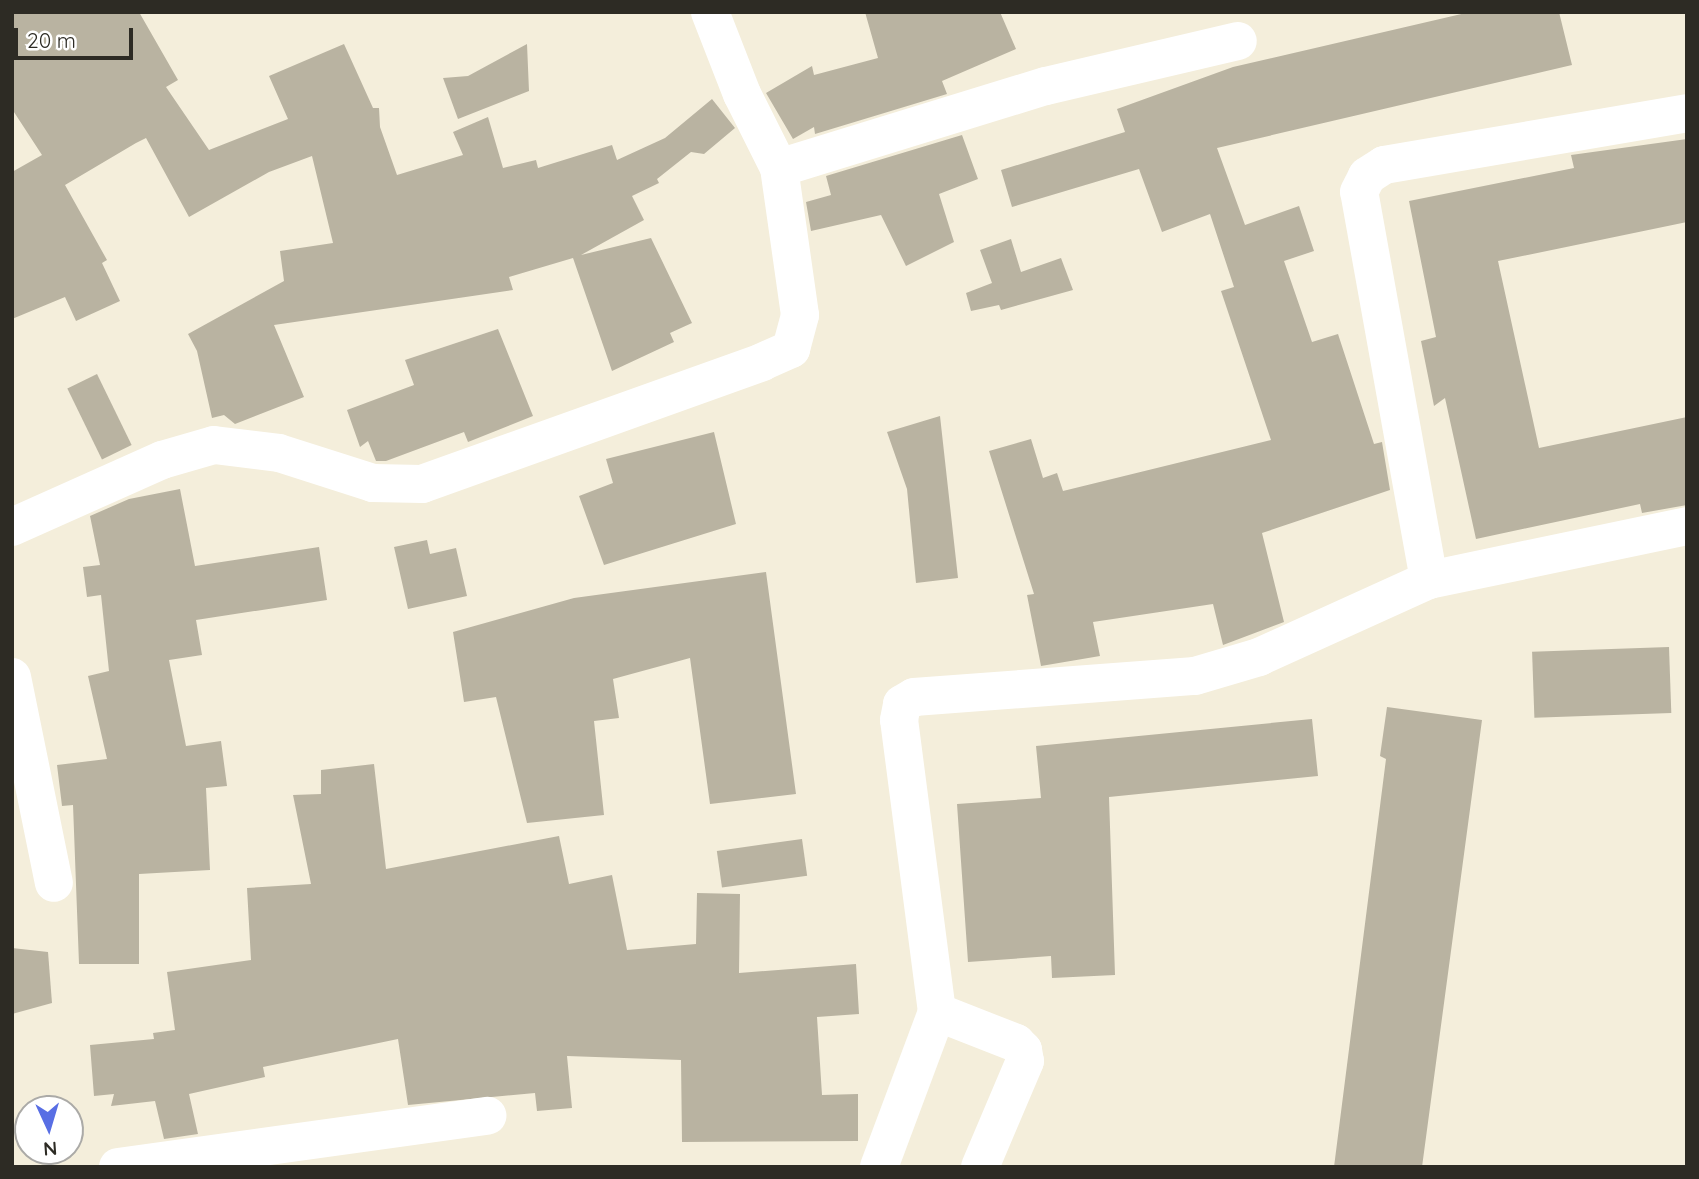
<!DOCTYPE html>
<html>
<head>
<meta charset="utf-8">
<style>
  body { margin:0 }
  #map { position:relative; width:1699px; height:1179px; overflow:hidden; background:#f4eedb; font-family:Quicksand,sans-serif }
  div>[style] { position:absolute }
  .building>* { inset:0; background:#b9b3a1; transform-origin:0 0 }
  .minor>* { height:38px; margin:-19px; padding:0 19px; transform-origin:19px; border-radius:19px; background:#fff }
  span { translate:-50% -50%; white-space:nowrap; text-align:center; line-height:1.15; -webkit-text-stroke:5px #fff; paint-order:stroke }
  .frame { position:absolute; inset:0; border:14px solid #2d2b24; pointer-events:none }
  .north { position:absolute; left:14px; top:1095px; width:70px; height:70px; box-sizing:border-box; background:#fff; border:2px solid #abaaa7; border-radius:50%; rotate:176deg; font-size:19px; font-weight:700; line-height:28px; text-align:center; color:#2d2b24 }
  .north::after { content:''; display:block; margin:auto; width:24px; height:32px; background:#586ee4; clip-path:polygon(50% 0,100% 100%,50% 72%,0 100%) }
  .scale { position:absolute; left:14px; top:28px; width:119px; height:32px; box-sizing:border-box; border:4px solid #2d2b24; border-top:0; padding-left:9px; font-size:21px; line-height:24px; white-space:nowrap; color:#2d2b24; -webkit-text-stroke:5px #fff; paint-order:stroke }
</style>
</head>
<body>
<div id="map">
  <div class="building">
    <div style="clip-path:polygon(12px 12px,139px 12px,178px 80px,166px 87px,209px 150px,288px 119px,269px 76px,344px 44px,373px 108px,379px 108px,380px 127px,397px 175px,463px 155px,453px 132px,488px 117px,503px 168px,536px 160px,538px 168px,612px 145px,617px 160px,665px 138px,712px 99px,735px 128px,704px 154px,691px 152px,657px 179px,659px 183px,632px 196px,644px 220px,581px 255px,651px 238px,692px 323px,670px 333px,674px 342px,612px 371px,573px 258px,509px 277px,513px 290px,274px 325px,304px 397px,235px 424px,224px 415px,212px 418px,197px 351px,188px 334px,284px 281px,280px 251px,333px 243px,312px 156px,269px 172px,189px 217px,146px 138px,136px 143px,65px 185px,107px 260px,102px 263px,120px 301px,76px 321px,65px 297px,12px 319px,12px 172px,42px 155px,12px 109px)"></div>
    <div style="clip-path:polygon(865px 12px,1000px 12px,1016px 49px,942px 81px,947px 94px,815px 134px,814px 127px,793px 139px,766px 93px,812px 66px,814px 75px,878px 58px)"></div>
    <div style="clip-path:polygon(1470px 12px,1559px 12px,1572px 65px,1217px 148px,1245px 225px,1299px 206px,1314px 251px,1284px 261px,1312px 342px,1338px 334px,1374px 444px,1382px 442px,1390px 490px,1262px 533px,1284px 622px,1223px 645px,1213px 604px,1093px 622px,1100px 656px,1041px 666px,1027px 595px,1034px 594px,989px 451px,1031px 439px,1043px 478px,1057px 473px,1063px 491px,1271px 440px,1221px 291px,1234px 287px,1210px 214px,1162px 232px,1139px 169px,1012px 207px,1001px 170px,1125px 132px,1117px 109px,1233px 67px)"></div>
    <div style="clip-path:polygon(527px 44px,529px 91px,458px 119px,443px 78px,468px 76px)"></div>
    <div style="clip-path:polygon(962px 135px,978px 179px,939px 194px,954px 242px,906px 266px,881px 215px,811px 231px,806px 202px,831px 195px,826px 176px)"></div>
    <div style="clip-path:polygon(1687px 139px,1687px 222px,1498px 261px,1539px 448px,1687px 417px,1687px 505px,1642px 513px,1640px 504px,1476px 539px,1445px 398px,1434px 406px,1421px 341px,1436px 337px,1409px 201px,1574px 168px,1571px 155px)"></div>
    <div style="clip-path:polygon(1011px 239px,1021px 272px,1061px 258px,1073px 290px,1001px 310px,999px 305px,971px 311px,966px 293px,992px 283px,980px 250px)"></div>
    <div style="clip-path:polygon(498px 329px,533px 416px,468px 442px,464px 432px,386px 461px,376px 461px,368px 441px,360px 447px,347px 410px,414px 385px,405px 360px)"></div>
    <div style="left:97px;top:374px;width:79px;height:33px;rotate:64deg"></div>
    <div style="clip-path:polygon(940px 416px,958px 578px,916px 583px,907px 489px,887px 432px)"></div>
    <div style="clip-path:polygon(714px 432px,736px 524px,604px 565px,579px 496px,613px 483px,606px 459px)"></div>
    <div style="clip-path:polygon(180px 489px,195px 566px,319px 547px,327px 600px,196px 620px,202px 655px,169px 660px,186px 746px,221px 741px,227px 786px,206px 788px,210px 870px,139px 874px,139px 964px,79px 964px,73px 805px,62px 806px,57px 765px,107px 759px,88px 676px,109px 671px,101px 595px,87px 597px,83px 567px,100px 565px,90px 516px,129px 499px)"></div>
    <div style="clip-path:polygon(427px 540px,430px 554px,456px 548px,467px 596px,408px 609px,394px 547px)"></div>
    <div style="clip-path:polygon(766px 572px,796px 794px,710px 804px,690px 658px,613px 679px,619px 718px,594px 721px,604px 815px,527px 823px,496px 697px,464px 702px,453px 632px,574px 598px)"></div>
    <div style="left:1669px;top:647px;width:66px;height:137px;rotate:88deg"></div>
    <div style="clip-path:polygon(1387px 707px,1482px 720px,1422px 1167px,1334px 1167px,1386px 759px,1380px 756px)"></div>
    <div style="clip-path:polygon(1312px 719px,1318px 776px,1109px 797px,1115px 975px,1052px 978px,1051px 956px,968px 962px,957px 804px,1041px 798px,1036px 746px)"></div>
    <div style="clip-path:polygon(374px 764px,386px 869px,559px 836px,569px 884px,612px 875px,627px 950px,696px 944px,697px 893px,740px 894px,739px 973px,856px 964px,859px 1014px,817px 1017px,822px 1095px,858px 1094px,858px 1141px,682px 1142px,681px 1060px,567px 1056px,572px 1108px,537px 1111px,535px 1093px,408px 1105px,398px 1039px,263px 1067px,265px 1077px,189px 1094px,198px 1134px,164px 1139px,155px 1101px,111px 1106px,114px 1094px,94px 1096px,90px 1045px,154px 1039px,153px 1033px,175px 1030px,167px 972px,251px 960px,247px 888px,311px 884px,293px 795px,321px 794px,321px 770px)"></div>
    <div style="left:802px;top:839px;width:37px;height:86px;rotate:82deg"></div>
    <div style="clip-path:polygon(12px 948px,48px 952px,52px 1003px,12px 1014px)"></div>
  </div>
  <div class="minor">
    <div style="left:710px;top:12px;width:88px;rotate:68.7deg"></div>
    <div style="left:742px;top:94px;width:83px;rotate:63.4deg"></div>
    <div style="left:12px;top:527px;width:164px;rotate:-24.1deg"></div>
    <div style="left:162px;top:460px;width:54px;rotate:-16.1deg"></div>
    <div style="left:214px;top:445px;width:65px;rotate:7deg"></div>
    <div style="left:279px;top:453px;width:99px;rotate:17.7deg"></div>
    <div style="left:373px;top:483px;width:49px;rotate:1.2deg"></div>
    <div style="left:422px;top:484px;width:361px;rotate:-19.7deg"></div>
    <div style="left:762px;top:362px;width:32px;rotate:-24deg"></div>
    <div style="left:791px;top:349px;width:35px;rotate:-75deg"></div>
    <div style="left:800px;top:315px;width:148px;rotate:-98.1deg"></div>
    <div style="left:779px;top:168px;width:279px;rotate:-17.1deg"></div>
    <div style="left:1046px;top:86px;width:197px;rotate:-13.2deg"></div>
    <div style="left:1429px;top:580px;width:394px;rotate:-100.2deg"></div>
    <div style="left:1359px;top:192px;width:18px;rotate:-63deg"></div>
    <div style="left:1367px;top:176px;width:20px;rotate:-33deg"></div>
    <div style="left:1384px;top:165px;width:307px;rotate:-9.7deg"></div>
    <div style="left:12px;top:677px;width:210px;rotate:78.5deg"></div>
    <div style="left:937px;top:1012px;width:85px;rotate:21.4deg"></div>
    <div style="left:1016px;top:1043px;width:10px;rotate:45deg"></div>
    <div style="left:1023px;top:1050px;width:11px;rotate:80deg"></div>
    <div style="left:1025px;top:1061px;width:115px;rotate:113deg"></div>
    <div style="left:118px;top:1167px;width:373px;rotate:-7.9deg"></div>
    <div style="left:879px;top:1167px;width:165px;rotate:-69.5deg"></div>
    <div style="left:937px;top:1012px;width:294px;rotate:-97.4deg"></div>
    <div style="left:899px;top:720px;width:16px;rotate:-79deg"></div>
    <div style="left:902px;top:704px;width:14px;rotate:-30deg"></div>
    <div style="left:914px;top:697px;width:282px;rotate:-4.3deg"></div>
    <div style="left:1195px;top:676px;width:67px;rotate:-16.5deg"></div>
    <div style="left:1259px;top:657px;width:187px;rotate:-24.4deg"></div>
    <div style="left:1429px;top:580px;width:264px;rotate:-11.8deg"></div>
  </div>
  <div class="frame"></div>
  <div class="north">N</div>
  <div class="scale">20 m</div>
</div>
</body>
</html>
